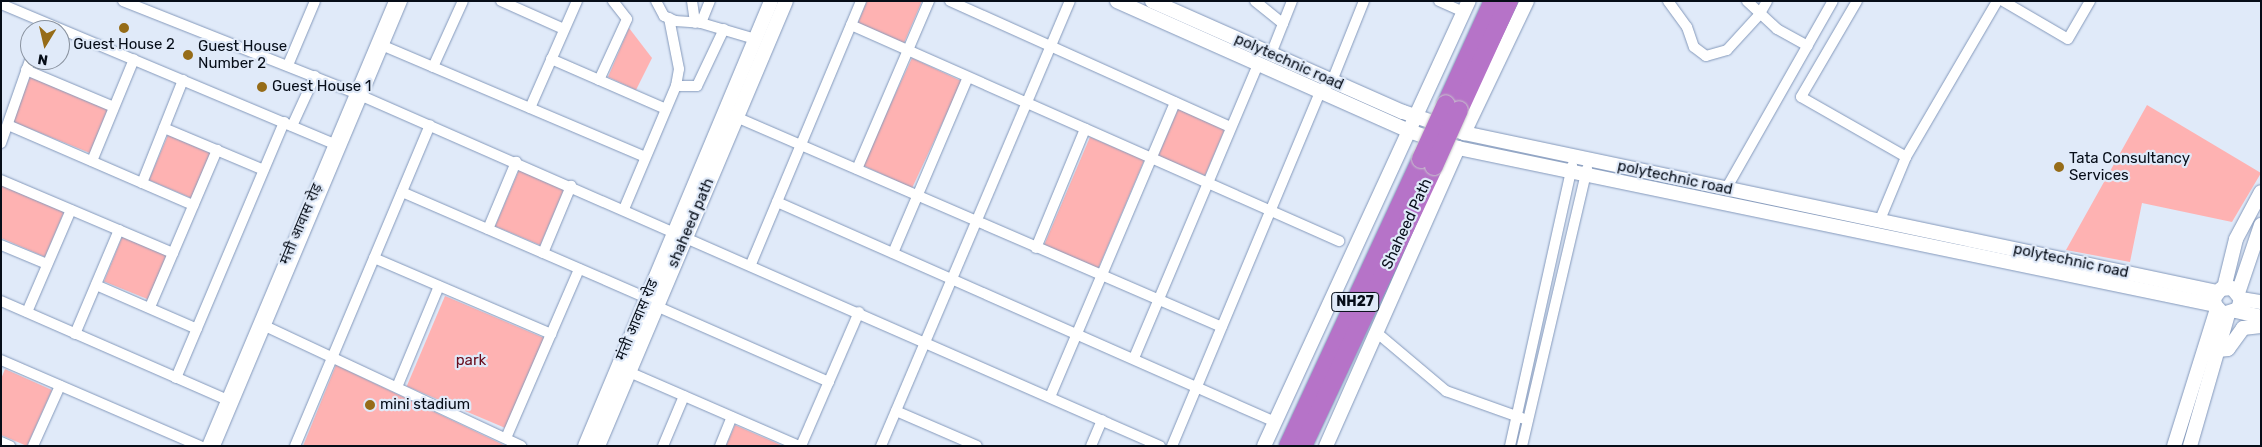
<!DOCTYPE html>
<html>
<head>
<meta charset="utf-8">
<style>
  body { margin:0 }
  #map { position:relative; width:2262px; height:447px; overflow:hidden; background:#e0eaf9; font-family:Rubik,"Noto Sans Devanagari",sans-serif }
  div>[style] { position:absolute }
  .green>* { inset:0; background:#feb2b2; transform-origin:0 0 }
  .roads { filter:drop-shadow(0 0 1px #8499bb) drop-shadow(0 0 1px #8499bb) }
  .street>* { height:10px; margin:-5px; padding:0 5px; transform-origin:5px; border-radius:5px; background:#fff }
  .secondary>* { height:14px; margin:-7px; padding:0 7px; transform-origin:7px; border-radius:7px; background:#fff }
  .highway>* { height:18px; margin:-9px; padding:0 9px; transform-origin:9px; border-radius:9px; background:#b673c8 }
  .bridges { filter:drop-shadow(0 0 1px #c8cacc) drop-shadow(0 0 1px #c8cacc) }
  .highway-bridge>* { height:18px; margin:-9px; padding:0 9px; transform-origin:9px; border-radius:9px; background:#b673c8 }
  .dots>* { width:14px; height:14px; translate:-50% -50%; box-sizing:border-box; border:2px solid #e0eaf9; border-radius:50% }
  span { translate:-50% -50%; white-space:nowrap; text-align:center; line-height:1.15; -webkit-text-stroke:4.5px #e0eaf9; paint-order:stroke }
  .shield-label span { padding:1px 4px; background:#e0eaf9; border:1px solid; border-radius:4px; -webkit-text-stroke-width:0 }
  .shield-label { font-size:14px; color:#060d18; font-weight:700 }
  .poi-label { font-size:15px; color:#060d18 }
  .left { translate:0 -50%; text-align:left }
  .street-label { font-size:15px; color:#060d18 }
  .park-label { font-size:15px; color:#690c1c }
  .frame { position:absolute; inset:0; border:2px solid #060d18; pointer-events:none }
  .north { position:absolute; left:20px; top:20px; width:50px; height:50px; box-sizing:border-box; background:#e0eaf9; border:1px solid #89929f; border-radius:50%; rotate:189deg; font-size:14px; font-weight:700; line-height:20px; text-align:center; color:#060d18 }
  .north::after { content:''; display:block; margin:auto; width:18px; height:22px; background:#966c18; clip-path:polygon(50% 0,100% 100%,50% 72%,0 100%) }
</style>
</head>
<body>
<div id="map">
  <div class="green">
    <div style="clip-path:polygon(867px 1px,922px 1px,904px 43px,858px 23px)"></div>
    <div style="clip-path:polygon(629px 28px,652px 58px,636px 90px,608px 77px)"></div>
    <div style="left:912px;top:58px;width:55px;height:118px;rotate:25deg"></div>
    <div style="left:30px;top:77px;width:84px;height:48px;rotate:22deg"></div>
    <div style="clip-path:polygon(2147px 105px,2261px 173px,2232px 222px,2142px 203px,2130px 262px,2066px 250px)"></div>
    <div style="left:1178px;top:109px;width:51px;height:51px;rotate:23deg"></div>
    <div style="left:168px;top:135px;width:46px;height:49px;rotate:23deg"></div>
    <div style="left:1090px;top:137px;width:59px;height:119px;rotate:23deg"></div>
    <div style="left:519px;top:170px;width:49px;height:61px;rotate:23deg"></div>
    <div style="clip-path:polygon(1px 185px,64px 212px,45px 257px,1px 238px)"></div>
    <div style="left:122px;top:237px;width:48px;height:48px;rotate:22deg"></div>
    <div style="left:445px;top:296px;width:109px;height:98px;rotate:23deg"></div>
    <div style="clip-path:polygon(336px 365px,506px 446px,303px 446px)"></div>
    <div style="clip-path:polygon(5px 369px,52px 390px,27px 446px,1px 435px,1px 379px)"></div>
    <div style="clip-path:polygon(735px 425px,783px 446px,726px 446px)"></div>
  </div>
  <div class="roads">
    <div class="street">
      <div style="left:123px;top:1px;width:250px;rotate:21.6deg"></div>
      <div style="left:355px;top:93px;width:879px;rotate:23.68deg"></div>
      <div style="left:501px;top:1px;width:69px;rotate:24deg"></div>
      <div style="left:656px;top:1px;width:17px;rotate:62deg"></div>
      <div style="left:664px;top:16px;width:12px;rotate:24deg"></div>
      <div style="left:675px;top:21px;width:26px;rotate:4deg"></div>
      <div style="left:701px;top:23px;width:56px;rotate:16.5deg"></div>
      <div style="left:692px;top:1px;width:22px;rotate:82deg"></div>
      <div style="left:950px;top:1px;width:307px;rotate:24.2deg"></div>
      <div style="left:1255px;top:1px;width:36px;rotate:39deg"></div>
      <div style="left:1439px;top:1px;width:27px;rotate:24deg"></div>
      <div style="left:1668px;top:1px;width:32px;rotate:54deg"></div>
      <div style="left:1687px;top:27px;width:21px;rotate:71deg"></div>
      <div style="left:1694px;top:47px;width:15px;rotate:37deg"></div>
      <div style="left:1706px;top:56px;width:22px;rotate:-16deg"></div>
      <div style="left:1727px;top:50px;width:47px;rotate:-47.6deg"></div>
      <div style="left:1759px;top:15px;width:16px;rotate:-60deg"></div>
      <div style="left:1747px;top:1px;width:41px;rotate:43deg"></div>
      <div style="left:1777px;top:29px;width:35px;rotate:29deg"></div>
      <div style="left:1857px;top:1px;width:111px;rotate:120.3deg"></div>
      <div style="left:1801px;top:97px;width:121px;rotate:29.7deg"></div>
      <div style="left:1906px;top:157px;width:181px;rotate:-59.7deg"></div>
      <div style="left:2003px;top:1px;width:75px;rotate:30.3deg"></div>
      <div style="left:2068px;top:39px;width:44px;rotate:-59.9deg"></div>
      <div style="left:1px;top:4px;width:367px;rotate:22.8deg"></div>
      <div style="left:669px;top:18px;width:52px;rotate:78.9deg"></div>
      <div style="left:679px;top:69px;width:17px;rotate:100deg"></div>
      <div style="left:701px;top:23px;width:24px;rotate:-68deg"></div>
      <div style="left:851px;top:25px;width:534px;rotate:23.88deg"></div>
      <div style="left:379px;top:44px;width:289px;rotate:23deg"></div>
      <div style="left:1271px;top:54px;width:57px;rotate:-68.4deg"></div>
      <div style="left:551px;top:59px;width:125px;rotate:23.5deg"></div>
      <div style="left:288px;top:65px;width:69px;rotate:-67.1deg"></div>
      <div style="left:433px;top:67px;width:72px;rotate:-65.6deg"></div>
      <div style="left:26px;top:70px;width:95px;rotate:22.8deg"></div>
      <div style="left:599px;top:80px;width:67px;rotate:-65.3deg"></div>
      <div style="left:627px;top:19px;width:23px;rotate:-128deg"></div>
      <div style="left:530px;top:108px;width:117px;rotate:-66.3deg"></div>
      <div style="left:736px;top:117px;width:529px;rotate:23.37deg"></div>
      <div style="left:8px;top:125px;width:202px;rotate:23.4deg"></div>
      <div style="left:292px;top:126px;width:55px;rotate:-65.3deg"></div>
      <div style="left:164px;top:128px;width:108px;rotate:22.8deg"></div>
      <div style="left:1px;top:143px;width:88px;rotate:-70.7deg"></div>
      <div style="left:92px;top:161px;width:110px;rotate:-67.6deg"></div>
      <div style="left:857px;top:169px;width:183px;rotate:-66.8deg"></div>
      <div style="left:1px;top:180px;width:187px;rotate:23deg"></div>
      <div style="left:142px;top:183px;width:111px;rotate:-68.3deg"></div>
      <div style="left:1726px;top:189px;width:216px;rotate:-60.4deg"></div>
      <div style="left:402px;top:192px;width:267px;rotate:23.4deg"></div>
      <div style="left:777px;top:202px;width:544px;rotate:23.83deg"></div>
      <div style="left:624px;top:209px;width:134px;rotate:-67.1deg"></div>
      <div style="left:676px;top:86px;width:21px"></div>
      <div style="left:697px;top:86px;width:63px;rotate:-64.7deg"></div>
      <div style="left:1879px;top:222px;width:70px;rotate:-67.4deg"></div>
      <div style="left:488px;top:229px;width:73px;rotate:-67.3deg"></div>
      <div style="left:1px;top:245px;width:50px;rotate:22.4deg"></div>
      <div style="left:1036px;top:248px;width:129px;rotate:-67.6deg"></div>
      <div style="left:543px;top:253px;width:73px;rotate:-67.3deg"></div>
      <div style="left:893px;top:253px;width:191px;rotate:-66.9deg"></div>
      <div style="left:374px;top:258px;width:193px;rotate:23.2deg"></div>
      <div style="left:751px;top:264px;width:285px;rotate:-67.3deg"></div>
      <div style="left:96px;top:285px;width:110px;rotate:23.5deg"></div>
      <div style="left:1px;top:301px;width:252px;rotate:23.6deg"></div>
      <div style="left:656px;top:306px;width:189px;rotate:23.7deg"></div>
      <div style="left:150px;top:307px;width:171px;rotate:-66.9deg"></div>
      <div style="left:27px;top:312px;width:111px;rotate:-66.7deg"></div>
      <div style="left:265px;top:326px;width:283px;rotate:25.1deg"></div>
      <div style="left:1376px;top:332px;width:92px;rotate:40.1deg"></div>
      <div style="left:1446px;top:391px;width:81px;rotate:19.6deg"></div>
      <div style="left:75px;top:334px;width:113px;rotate:-67.1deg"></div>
      <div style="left:1134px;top:358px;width:319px;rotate:-67.1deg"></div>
      <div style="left:1px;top:360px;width:217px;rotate:23.4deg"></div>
      <div style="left:629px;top:372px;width:185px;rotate:23.5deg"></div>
      <div style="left:176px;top:378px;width:278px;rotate:-67.1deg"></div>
      <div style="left:397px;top:387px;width:109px;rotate:-67.4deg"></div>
      <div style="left:1050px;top:397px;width:320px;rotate:-67deg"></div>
      <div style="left:896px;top:411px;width:88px;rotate:23.4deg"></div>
      <div style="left:506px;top:438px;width:184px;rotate:-66.6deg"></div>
      <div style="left:1px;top:442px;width:10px;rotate:24deg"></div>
      <div style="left:33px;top:446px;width:66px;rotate:-65.8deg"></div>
      <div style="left:207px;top:446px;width:483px;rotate:-67.2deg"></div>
      <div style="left:215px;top:446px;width:483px;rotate:-67.2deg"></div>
      <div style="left:295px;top:446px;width:348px;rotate:-67.2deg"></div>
      <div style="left:663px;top:446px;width:54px;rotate:-67.2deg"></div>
      <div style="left:720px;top:446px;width:31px;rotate:-68deg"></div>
      <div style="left:801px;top:446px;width:146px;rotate:-66.6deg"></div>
      <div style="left:881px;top:446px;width:483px;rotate:-67deg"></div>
      <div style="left:1091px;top:446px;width:28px;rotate:-67deg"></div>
      <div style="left:1172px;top:446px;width:384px;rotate:-67.3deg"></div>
      <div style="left:1320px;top:92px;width:16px;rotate:-43deg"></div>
      <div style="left:1332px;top:81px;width:86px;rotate:-68.2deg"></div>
      <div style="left:1510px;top:446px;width:287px;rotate:-77.5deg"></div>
      <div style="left:1522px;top:446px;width:285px;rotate:-76.8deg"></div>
    </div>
    <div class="secondary">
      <div style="left:1117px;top:1px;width:320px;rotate:24deg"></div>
      <div style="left:1409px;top:131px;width:52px;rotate:19.1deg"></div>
      <div style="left:1458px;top:148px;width:773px;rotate:11.72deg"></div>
      <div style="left:2215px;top:305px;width:12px;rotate:48deg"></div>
      <div style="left:2223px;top:314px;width:16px;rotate:-18deg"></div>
      <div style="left:2238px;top:309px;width:10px;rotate:-73deg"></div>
      <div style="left:2241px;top:299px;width:14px;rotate:-129deg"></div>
      <div style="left:2232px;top:288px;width:11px;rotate:175deg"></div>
      <div style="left:2221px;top:289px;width:11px;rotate:128deg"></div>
      <div style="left:2214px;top:298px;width:7px;rotate:82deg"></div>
      <div style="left:1152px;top:1px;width:274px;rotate:23.9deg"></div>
      <div style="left:1403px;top:112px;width:65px;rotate:19deg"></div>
      <div style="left:1464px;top:133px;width:770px;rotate:11.92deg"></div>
      <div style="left:1464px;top:133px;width:146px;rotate:-64.5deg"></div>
      <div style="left:2224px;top:288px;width:50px;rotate:-76.2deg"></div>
      <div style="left:2236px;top:239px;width:53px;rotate:-62deg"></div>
      <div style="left:2238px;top:293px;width:72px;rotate:-71.3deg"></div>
      <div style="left:2241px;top:299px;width:20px;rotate:9deg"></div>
      <div style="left:2236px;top:311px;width:26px;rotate:13deg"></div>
      <div style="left:2218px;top:350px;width:10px;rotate:-6deg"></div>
      <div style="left:2228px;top:349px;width:26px;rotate:-54deg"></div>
      <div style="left:2243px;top:328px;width:18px;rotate:-6deg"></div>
      <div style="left:585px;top:446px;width:482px;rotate:-67.3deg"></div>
      <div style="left:598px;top:446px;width:483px;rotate:-67.1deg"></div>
      <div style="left:1264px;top:446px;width:490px;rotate:-65.3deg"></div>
      <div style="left:1326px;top:446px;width:326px;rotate:-66.1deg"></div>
      <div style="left:2174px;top:446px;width:144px;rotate:-72.6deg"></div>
      <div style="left:2190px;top:446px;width:137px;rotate:-73.9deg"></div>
    </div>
    <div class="highway">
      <div style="left:1446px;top:104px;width:113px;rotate:-65.5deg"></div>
      <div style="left:1459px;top:110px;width:120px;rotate:-65.4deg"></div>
      <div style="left:1288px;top:446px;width:316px;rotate:-65.1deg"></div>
      <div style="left:1303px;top:446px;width:309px;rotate:-64.9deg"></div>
    </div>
  </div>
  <div class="bridges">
    <div class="highway-bridge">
      <div style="left:1421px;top:159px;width:60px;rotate:-65.6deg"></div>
      <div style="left:1434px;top:166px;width:61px;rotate:-65.9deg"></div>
    </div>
  </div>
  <div class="dots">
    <div style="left:124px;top:28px;background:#966c18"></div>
    <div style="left:188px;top:55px;background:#966c18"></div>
    <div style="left:262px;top:87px;background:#966c18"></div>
    <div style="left:2059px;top:167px;background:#966c18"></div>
    <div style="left:370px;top:405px;background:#966c18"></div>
  </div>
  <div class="shield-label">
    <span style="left:1355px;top:302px">NH27</span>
  </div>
  <div class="poi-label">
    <span style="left:124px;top:45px">Guest House 2</span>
    <span class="left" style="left:198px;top:55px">Guest House<br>Number 2</span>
    <span class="left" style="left:272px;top:87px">Guest House 1</span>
    <span class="left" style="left:2069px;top:167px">Tata Consultancy<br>Services</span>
    <span class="left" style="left:380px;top:405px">mini stadium</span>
  </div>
  <div class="street-label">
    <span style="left:1289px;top:62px;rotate:24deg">polytechnic road</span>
    <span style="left:1675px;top:178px;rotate:12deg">polytechnic road</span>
    <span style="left:691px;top:223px;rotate:-67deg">shaheed path</span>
    <span style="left:301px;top:224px;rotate:-67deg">मंत्ती आवास रोड़</span>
    <span style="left:1407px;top:224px;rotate:-65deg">Shaheed Path</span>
    <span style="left:2071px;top:261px;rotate:12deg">polytechnic road</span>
    <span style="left:637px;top:320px;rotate:-67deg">मंत्ती आवास रोड</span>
  </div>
  <div class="park-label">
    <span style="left:471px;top:361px">park</span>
  </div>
  <div class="frame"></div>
  <div class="north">N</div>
</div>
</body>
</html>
